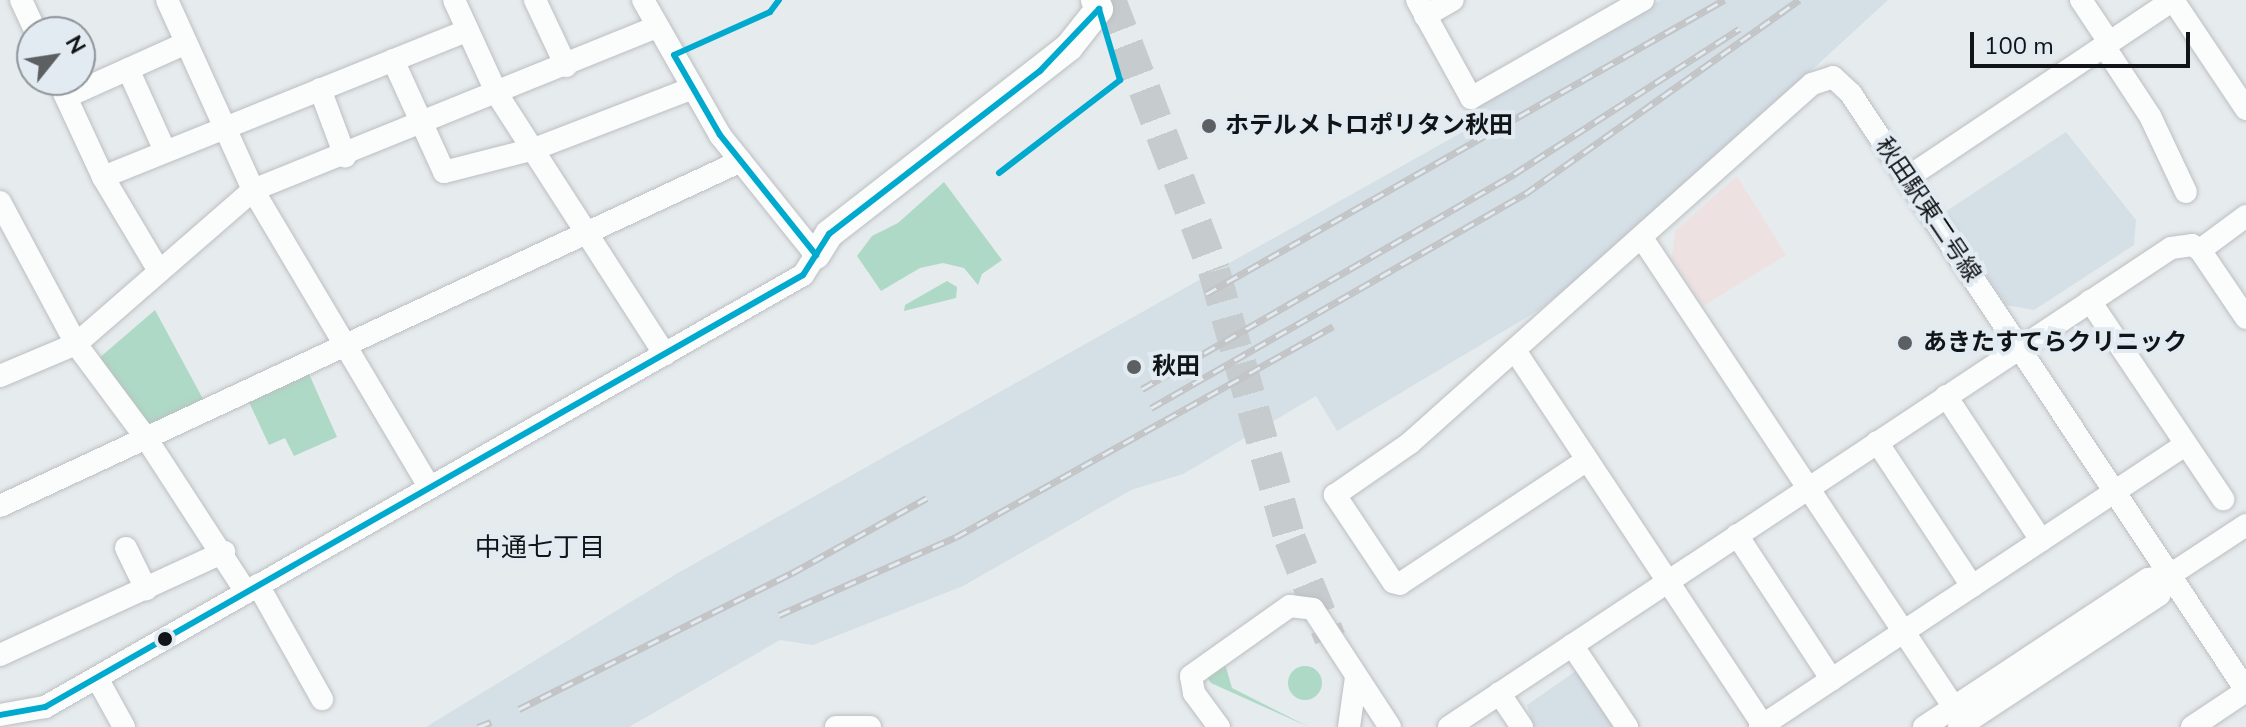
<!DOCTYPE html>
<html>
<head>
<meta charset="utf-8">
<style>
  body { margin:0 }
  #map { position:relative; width:2246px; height:727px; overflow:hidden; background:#e6ebee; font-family:"Nunito Sans","Noto Sans JP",sans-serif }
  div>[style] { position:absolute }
  .built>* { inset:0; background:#d5dfe6 }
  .education>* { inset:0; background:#eee1e2 }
  .green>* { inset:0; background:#aed9c6 }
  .round { border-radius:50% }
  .highway-tunnel>* { height:32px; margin-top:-16px; transform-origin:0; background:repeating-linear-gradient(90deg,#c6cbce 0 32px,transparent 0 48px) }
  .roads { filter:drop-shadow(0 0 2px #bcbfc1) drop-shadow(0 0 2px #bcbfc1) }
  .minor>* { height:22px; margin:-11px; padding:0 11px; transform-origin:11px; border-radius:11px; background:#fbfcfc }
  .major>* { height:28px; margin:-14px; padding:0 14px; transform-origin:14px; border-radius:14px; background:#fbfcfc }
  .rail>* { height:7px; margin-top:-3.5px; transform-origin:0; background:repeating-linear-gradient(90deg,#e3ebf2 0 12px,#c2c4c5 0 24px); box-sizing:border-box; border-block:2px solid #c2c4c5 }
  .bus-1>* { height:6px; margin:-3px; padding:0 3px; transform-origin:3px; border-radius:3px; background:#00a9ce }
  .dots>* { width:22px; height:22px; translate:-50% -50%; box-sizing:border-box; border:4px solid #e3ebf2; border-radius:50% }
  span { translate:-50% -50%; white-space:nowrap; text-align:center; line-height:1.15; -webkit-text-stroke:8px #e3ebf2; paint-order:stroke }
  .poi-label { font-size:24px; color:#121517; font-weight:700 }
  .left { translate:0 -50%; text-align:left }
  .street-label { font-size:24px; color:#121517 }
  .neighbourhood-label { font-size:26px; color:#121517 }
  .north { position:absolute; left:16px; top:16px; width:80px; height:80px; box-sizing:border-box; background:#e3ebf2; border:2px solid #8f959a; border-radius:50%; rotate:60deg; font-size:22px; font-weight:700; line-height:32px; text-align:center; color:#121517 }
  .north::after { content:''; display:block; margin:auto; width:28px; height:36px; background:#5c6062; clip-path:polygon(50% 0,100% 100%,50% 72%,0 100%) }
  .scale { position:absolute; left:1970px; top:32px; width:220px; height:36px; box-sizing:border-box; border:4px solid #121517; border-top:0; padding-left:10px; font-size:24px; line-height:28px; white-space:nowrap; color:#121517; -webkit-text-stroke:6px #e3ebf2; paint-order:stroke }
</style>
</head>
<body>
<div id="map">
  <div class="built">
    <div style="clip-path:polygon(1661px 0,1888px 0,1629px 238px,1539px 310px,1337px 431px,1316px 396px,1183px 474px,1131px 490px,963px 586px,813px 645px,780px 640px,629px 727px,426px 727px,678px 573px,1482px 121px,1474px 106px)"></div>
    <div style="clip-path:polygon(2066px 132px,2136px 220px,2134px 245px,2034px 310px,2006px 305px,1945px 212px)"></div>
    <div style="clip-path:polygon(1576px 671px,1619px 727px,1533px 727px,1527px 705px)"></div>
  </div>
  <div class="education">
    <div style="clip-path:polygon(1737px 176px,1786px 255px,1703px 306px,1672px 258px,1675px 231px)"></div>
  </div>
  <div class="green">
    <div style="clip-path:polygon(944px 182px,1002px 260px,982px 274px,978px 285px,964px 268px,943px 263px,920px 268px,881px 291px,857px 256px,872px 236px,898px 223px)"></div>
    <div style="clip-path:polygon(947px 281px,957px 287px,956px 298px,904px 311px,905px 305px)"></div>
    <div style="clip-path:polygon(155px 310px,203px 399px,153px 424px,142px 421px,98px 359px)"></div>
    <div style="clip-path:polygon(309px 374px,337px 437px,294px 456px,285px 438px,269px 445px,248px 400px)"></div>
    <div style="clip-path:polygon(1223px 657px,1232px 688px,1309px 727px,1211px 683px,1206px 676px)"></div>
    <div class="round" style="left:1288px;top:666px;width:34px;height:34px"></div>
  </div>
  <div class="highway-tunnel">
    <div style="left:1110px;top:0;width:290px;rotate:69deg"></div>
    <div style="left:1214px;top:271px;width:279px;rotate:74.2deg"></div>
    <div style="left:1290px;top:539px;width:107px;rotate:68deg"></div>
  </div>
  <div class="roads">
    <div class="minor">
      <div style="left:21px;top:0;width:35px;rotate:65deg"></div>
      <div style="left:167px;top:0;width:209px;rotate:65.6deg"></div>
      <div style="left:253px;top:190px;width:345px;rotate:59.3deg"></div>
      <div style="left:454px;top:0;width:103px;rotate:65.4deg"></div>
      <div style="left:497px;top:94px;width:310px;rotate:57.2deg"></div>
      <div style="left:535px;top:0;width:73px;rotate:64.8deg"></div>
      <div style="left:1417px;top:0;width:112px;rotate:61.1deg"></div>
      <div style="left:1471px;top:98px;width:198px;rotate:-29.7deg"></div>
      <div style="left:2081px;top:0;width:50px;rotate:56.3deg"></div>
      <div style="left:2173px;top:0;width:131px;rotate:56.2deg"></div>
      <div style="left:1425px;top:16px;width:32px;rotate:-30deg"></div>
      <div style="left:2104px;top:46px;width:84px;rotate:56.7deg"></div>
      <div style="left:2150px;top:116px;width:84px;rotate:64.7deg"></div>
      <div style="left:393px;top:60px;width:123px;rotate:65.5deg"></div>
      <div style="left:444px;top:172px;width:93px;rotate:-14.3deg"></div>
      <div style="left:534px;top:149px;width:170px;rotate:-21deg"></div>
      <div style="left:128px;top:69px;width:90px;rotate:65.7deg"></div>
      <div style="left:58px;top:80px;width:107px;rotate:65.1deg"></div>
      <div style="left:103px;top:177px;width:109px;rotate:59.2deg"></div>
      <div style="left:320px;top:89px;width:72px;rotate:69.5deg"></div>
      <div style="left:66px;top:97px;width:132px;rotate:-24.2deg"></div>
      <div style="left:103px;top:177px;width:393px;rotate:-21.9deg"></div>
      <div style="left:1907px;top:178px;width:320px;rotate:-33.8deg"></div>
      <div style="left:0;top:202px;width:161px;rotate:61.8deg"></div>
      <div style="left:76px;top:344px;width:117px;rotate:53.3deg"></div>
      <div style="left:146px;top:438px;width:184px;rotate:57deg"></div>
      <div style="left:1642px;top:238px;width:587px;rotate:56.39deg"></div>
      <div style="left:2200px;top:250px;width:57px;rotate:-36.5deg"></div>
      <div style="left:2090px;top:301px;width:239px;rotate:56.1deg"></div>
      <div style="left:1516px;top:352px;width:447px;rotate:56.5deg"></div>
      <div style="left:0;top:376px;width:82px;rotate:-22.8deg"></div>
      <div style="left:76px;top:344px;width:235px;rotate:-41deg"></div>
      <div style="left:253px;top:190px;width:436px;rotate:-22deg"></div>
      <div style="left:1946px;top:396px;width:173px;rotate:56.6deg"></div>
      <div style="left:1877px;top:442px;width:173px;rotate:56.6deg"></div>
      <div style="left:1587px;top:460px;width:224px;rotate:146.5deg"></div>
      <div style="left:1400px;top:584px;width:7px;rotate:-164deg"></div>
      <div style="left:1393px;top:582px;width:105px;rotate:-123.7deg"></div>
      <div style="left:1335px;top:495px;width:91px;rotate:-34.7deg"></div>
      <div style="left:1410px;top:443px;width:539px;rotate:-41.77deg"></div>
      <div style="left:1812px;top:84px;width:22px;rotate:-18deg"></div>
      <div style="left:1833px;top:77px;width:25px;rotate:43deg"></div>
      <div style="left:1851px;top:94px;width:715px;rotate:56.47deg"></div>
      <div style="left:0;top:506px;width:817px;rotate:-24.97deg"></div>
      <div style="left:1737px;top:535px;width:173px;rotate:56.8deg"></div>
      <div style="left:126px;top:548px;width:46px;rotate:64deg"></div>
      <div style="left:258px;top:585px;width:131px;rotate:60.7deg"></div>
      <div style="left:1572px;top:645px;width:99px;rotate:56.1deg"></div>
      <div style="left:0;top:655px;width:247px;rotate:-24.7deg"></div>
      <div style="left:97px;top:678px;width:56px;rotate:61.1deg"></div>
      <div style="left:1499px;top:693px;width:41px;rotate:55.9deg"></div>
      <div style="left:0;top:715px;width:46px;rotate:-10.1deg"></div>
      <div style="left:45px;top:707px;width:872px;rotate:-29.68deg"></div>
      <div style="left:803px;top:275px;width:24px;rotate:-57deg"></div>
      <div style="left:816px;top:255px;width:154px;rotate:-128.7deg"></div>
      <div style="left:720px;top:135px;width:155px;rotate:-119.7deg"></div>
      <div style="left:836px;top:727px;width:34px"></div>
      <div style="left:1219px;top:727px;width:42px;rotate:-126.3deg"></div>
      <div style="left:1194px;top:693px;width:17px;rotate:-100deg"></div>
      <div style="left:1191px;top:676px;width:121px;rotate:-35.3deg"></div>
      <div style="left:1290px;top:606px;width:23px;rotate:7deg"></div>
      <div style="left:1313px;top:609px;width:141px;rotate:56.9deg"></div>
      <div style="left:1349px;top:727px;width:50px;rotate:-82deg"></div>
      <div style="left:1449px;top:727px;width:866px;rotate:-33.56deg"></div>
      <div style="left:2171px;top:248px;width:21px;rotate:-8deg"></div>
      <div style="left:2192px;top:245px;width:9px;rotate:32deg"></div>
      <div style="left:2200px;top:250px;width:82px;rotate:55.9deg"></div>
      <div style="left:1760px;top:727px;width:510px;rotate:-33.57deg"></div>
      <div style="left:1924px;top:727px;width:268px;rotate:-33.5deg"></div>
      <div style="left:2148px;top:579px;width:22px;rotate:-10deg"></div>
      <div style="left:2170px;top:575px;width:91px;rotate:-33.3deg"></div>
      <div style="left:1959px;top:727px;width:240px;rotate:-33.4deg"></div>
      <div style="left:2159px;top:595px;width:23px;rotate:-61deg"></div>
      <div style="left:2192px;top:727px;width:65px;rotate:-33.7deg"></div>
    </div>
    <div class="major">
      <div style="left:816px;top:255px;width:25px;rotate:-58deg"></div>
      <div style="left:829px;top:234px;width:304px;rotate:-37.9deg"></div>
      <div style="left:1069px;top:47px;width:48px;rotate:-51.7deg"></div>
      <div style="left:1099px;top:9px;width:10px;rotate:-114deg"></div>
    </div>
  </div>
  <div class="rail">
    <div style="left:1206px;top:294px;width:596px;rotate:-29.58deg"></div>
    <div style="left:1142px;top:389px;width:430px;rotate:-30deg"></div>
    <div style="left:1514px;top:174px;width:268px;rotate:-32.8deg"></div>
    <div style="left:1151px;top:408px;width:431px;rotate:-29.8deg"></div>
    <div style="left:1525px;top:194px;width:336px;rotate:-35.3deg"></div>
    <div style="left:779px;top:615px;width:193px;rotate:-23.8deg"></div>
    <div style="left:956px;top:537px;width:432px;rotate:-29.2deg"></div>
    <div style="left:519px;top:709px;width:305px;rotate:-26.5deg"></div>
    <div style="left:792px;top:573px;width:154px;rotate:-29.1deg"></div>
    <div style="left:478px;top:727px;width:14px;rotate:-21deg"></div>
  </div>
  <div class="bus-1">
    <div style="left:779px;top:0;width:15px;rotate:127deg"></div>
    <div style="left:770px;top:12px;width:105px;rotate:155.9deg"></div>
    <div style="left:674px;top:55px;width:92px;rotate:60.1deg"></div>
    <div style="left:720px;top:135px;width:154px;rotate:51.3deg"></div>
    <div style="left:999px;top:173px;width:153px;rotate:-37.5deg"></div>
    <div style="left:1120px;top:80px;width:74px;rotate:-106.5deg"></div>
    <div style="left:0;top:715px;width:46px;rotate:-10.1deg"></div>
    <div style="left:45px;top:707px;width:872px;rotate:-29.68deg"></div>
    <div style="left:803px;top:275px;width:49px;rotate:-57.6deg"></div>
    <div style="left:829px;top:234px;width:267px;rotate:-37.7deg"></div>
    <div style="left:1040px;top:71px;width:86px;rotate:-46.4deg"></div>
  </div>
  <div class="dots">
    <div style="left:1209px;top:126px;background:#5c6062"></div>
    <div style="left:1905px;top:343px;background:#5c6062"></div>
    <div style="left:1134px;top:367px;background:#5c6062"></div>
    <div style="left:165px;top:639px;background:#121517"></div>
  </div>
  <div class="poi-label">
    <span class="left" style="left:1225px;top:126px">ホテルメトロポリタン秋田</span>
    <span class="left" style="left:1923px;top:343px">あきたすてらクリニック</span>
    <span class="left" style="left:1152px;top:367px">秋田</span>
  </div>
  <div class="street-label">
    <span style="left:1928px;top:210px;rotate:56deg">秋田駅東二号線</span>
  </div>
  <div class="neighbourhood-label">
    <span style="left:540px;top:548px">中通七丁目</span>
  </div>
  <div class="north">N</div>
  <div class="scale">100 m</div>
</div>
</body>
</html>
